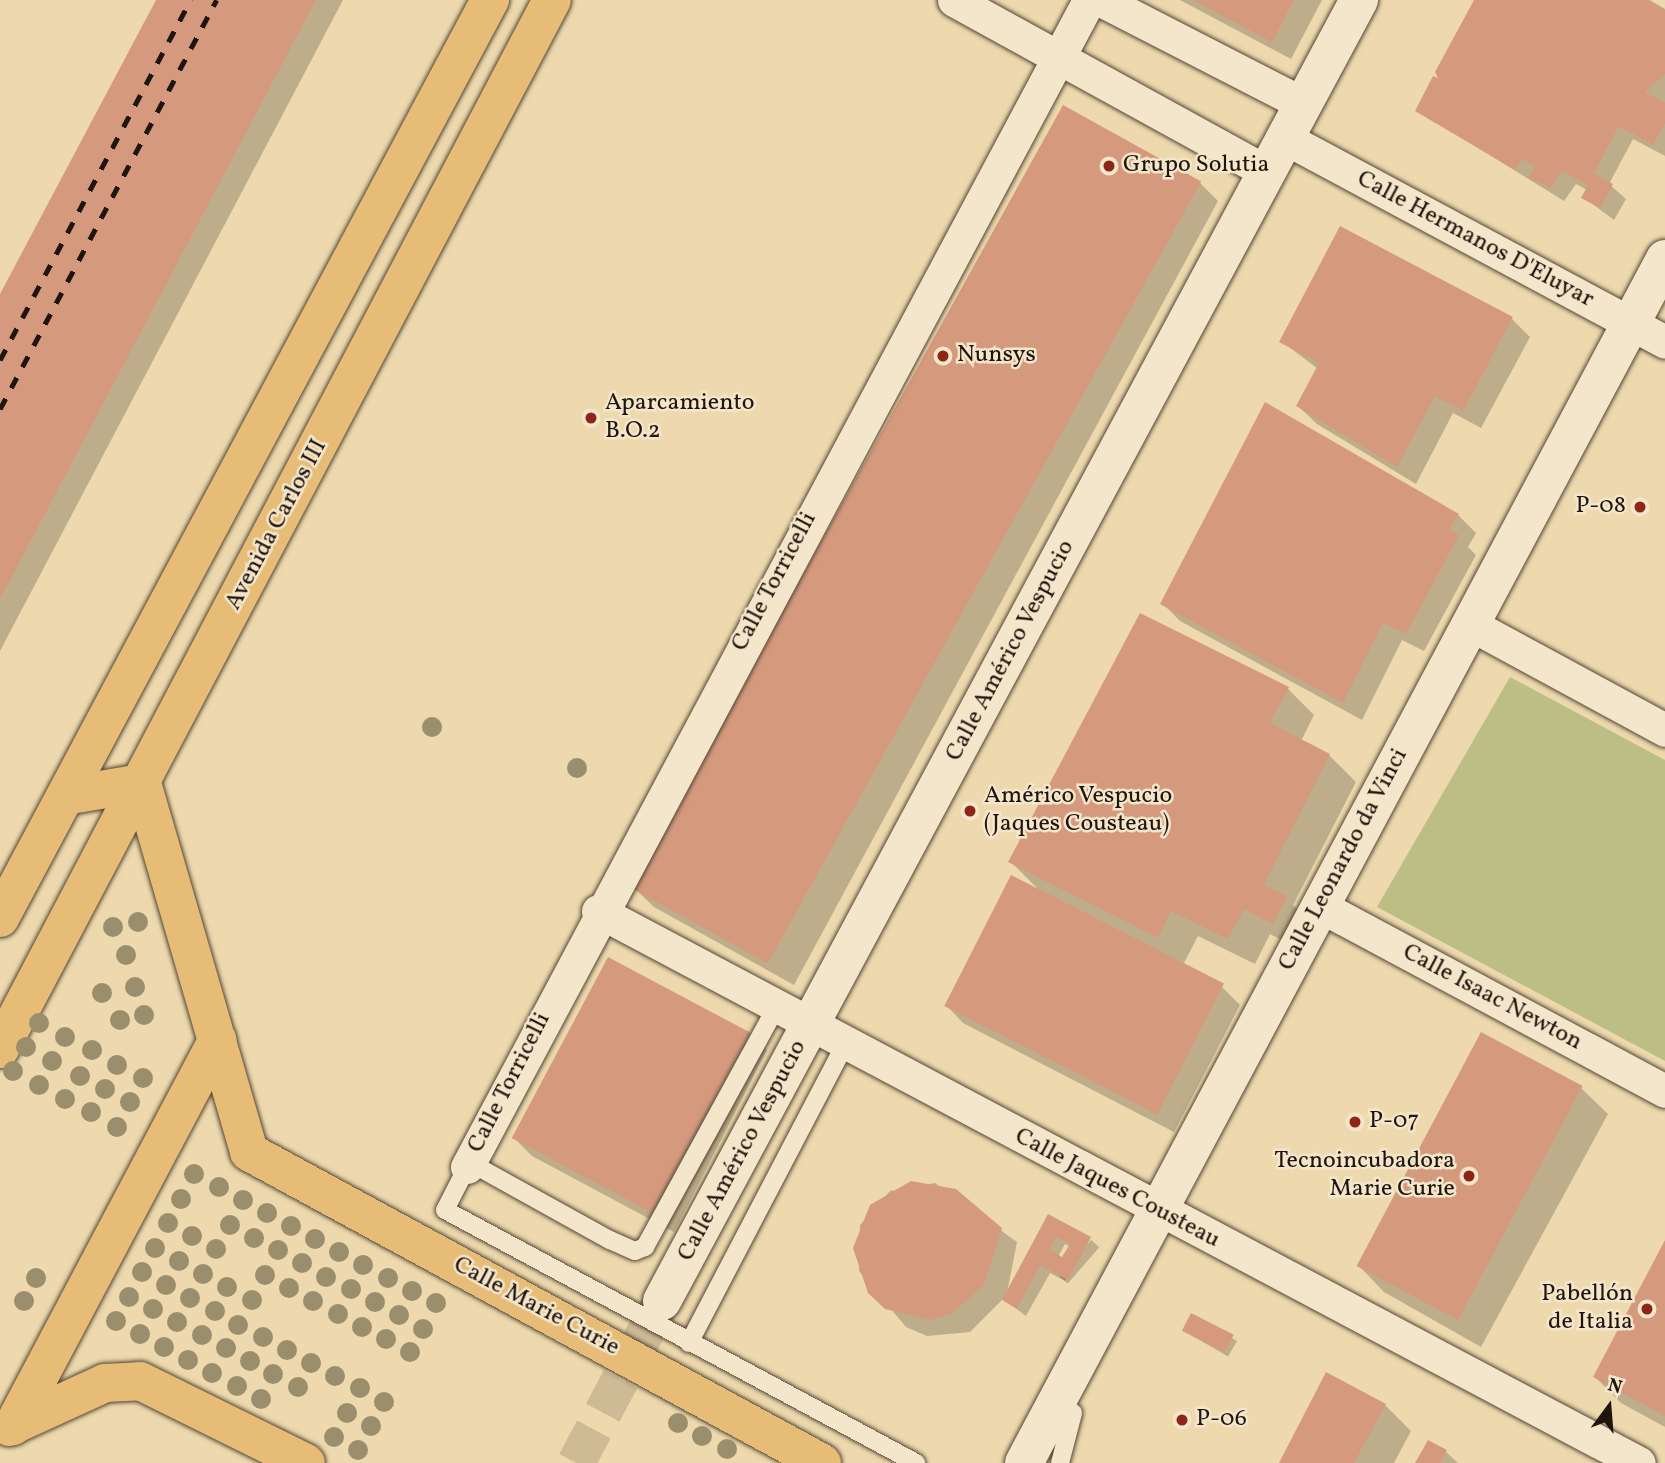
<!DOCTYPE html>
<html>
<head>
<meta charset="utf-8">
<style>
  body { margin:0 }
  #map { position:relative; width:1665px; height:1463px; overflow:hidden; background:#edd9ad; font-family:Vollkorn,serif }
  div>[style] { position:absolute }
  .green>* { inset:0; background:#bdbe86 }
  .shadow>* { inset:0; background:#0003; transform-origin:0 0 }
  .building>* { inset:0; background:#d59a7e; transform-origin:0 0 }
  .secondary-tunnel>* { height:38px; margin-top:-19px; transform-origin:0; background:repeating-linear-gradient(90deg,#cebb95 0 38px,transparent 0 57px) }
  .roads { filter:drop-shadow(0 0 2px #534536) drop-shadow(0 0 2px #534536) }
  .lane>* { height:18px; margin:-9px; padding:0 9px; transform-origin:9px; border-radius:9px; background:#f3e6ca }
  .street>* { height:33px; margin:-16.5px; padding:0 16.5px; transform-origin:16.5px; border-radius:16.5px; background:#f3e6ca }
  .secondary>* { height:38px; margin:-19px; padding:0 19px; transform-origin:19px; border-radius:19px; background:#f3e6ca }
  .primary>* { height:38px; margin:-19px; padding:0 19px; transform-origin:19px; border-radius:19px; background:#e6bc76 }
  .rail>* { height:5px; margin-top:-2.5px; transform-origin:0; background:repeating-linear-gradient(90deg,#20140e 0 12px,transparent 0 24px) }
  .trees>* { width:20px; height:20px; margin:-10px; border-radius:50%; background:#9a8e6d }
  .dots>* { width:19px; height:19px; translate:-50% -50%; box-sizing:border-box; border:4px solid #f3e6ca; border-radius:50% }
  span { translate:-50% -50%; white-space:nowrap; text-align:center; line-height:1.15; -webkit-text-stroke:5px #f3e6ca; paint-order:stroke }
  .poi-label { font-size:24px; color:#20140e }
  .left { translate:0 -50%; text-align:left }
  .right { translate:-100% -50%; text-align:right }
  .street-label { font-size:24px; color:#20140e }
  .north { position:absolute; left:1574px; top:1372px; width:70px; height:70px; -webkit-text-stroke:5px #f3e6ca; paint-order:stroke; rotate:16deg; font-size:19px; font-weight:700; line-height:28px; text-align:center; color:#20140e }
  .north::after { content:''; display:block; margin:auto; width:24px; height:32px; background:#20140e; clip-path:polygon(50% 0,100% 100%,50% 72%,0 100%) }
</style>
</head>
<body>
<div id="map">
  <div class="green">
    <div style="clip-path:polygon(1510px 677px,1665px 760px,1665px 1061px,1377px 907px)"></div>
  </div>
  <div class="shadow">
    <div style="clip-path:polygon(158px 0,343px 0,0 651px,0 297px)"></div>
    <div style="clip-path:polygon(1180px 0,1322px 0,1291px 59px)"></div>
    <div style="clip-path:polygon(1475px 0,1650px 0,1665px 9px,1665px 156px,1633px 139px,1609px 184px,1626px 199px,1614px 220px,1583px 197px,1587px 190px,1576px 184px,1564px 201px,1417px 110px,1442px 82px)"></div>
    <div style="clip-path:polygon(1200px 183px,1218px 201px,794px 985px,654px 907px,635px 889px)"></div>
    <div style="clip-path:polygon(1511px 318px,1530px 337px,1481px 428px,1453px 413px,1416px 484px,1317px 424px,1298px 406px,1318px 369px,1281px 341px)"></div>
    <div style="clip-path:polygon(1458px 515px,1476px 533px,1468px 547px,1476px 555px,1424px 651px,1402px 640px,1362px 720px,1180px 621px,1162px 603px)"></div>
    <div style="clip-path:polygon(1287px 688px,1314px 715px,1301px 741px,1329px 755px,1356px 782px,1293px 905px,1312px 924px,1299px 949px,1270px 934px,1255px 964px,1198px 936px,1184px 963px,1131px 940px,1222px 987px,1240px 1005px,1174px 1132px,963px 1023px,945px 1004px,1040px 891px,1011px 862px)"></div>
    <div style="clip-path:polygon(749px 1032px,767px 1050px,674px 1232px,532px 1156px,514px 1138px)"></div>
    <div style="clip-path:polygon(1482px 1035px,1581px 1088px,1608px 1114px,1481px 1347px,1384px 1292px,1358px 1265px)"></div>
    <div style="clip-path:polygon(evenodd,935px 1183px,1017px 1242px,1007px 1293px,1049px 1216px,1090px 1239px,1065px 1281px,1050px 1273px,1026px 1316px,1003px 1299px,970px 1332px,927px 1336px,906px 1327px,859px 1271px,860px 1225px,890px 1191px,935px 1183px,1065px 1244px,1070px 1247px,1063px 1260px,1058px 1257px,1065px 1244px)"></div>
    <div style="left:1091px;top:1240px;width:11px;height:48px;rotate:41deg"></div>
    <div style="clip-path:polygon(1665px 1244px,1665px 1427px,1621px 1403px,1595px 1377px)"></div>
    <div style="left:1192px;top:1315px;width:52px;height:18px;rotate:30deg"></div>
    <div style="clip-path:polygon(1385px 1405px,1411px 1431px,1394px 1463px,1281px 1463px)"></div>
    <div style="clip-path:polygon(1428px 1442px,1446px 1452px,1458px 1463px,1417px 1463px)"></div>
  </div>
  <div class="building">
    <div style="clip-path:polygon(156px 0,316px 0,0 599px,0 294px)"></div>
    <div style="clip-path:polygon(1193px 0,1294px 0,1272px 42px)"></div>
    <div style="clip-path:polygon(1474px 0,1647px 0,1665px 10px,1665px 74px,1645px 92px,1665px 103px,1665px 123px,1653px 145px,1619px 126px,1594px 173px,1613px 184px,1600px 208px,1581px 198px,1588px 185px,1562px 171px,1550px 188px,1529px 178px,1535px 166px,1522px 159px,1515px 170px,1415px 111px,1433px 76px,1438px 78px,1435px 72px)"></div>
    <div style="left:1063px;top:105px;width:158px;height:894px;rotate:29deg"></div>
    <div style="clip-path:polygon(1340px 226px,1513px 317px,1463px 411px,1435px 396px,1397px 467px,1296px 406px,1319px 363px,1279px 342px)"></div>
    <div style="clip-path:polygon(1265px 402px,1459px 514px,1449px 530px,1459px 535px,1406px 634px,1383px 623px,1343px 703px,1160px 604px)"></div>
    <div style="clip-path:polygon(1140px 613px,1289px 687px,1270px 723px,1330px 754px,1264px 885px,1287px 896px,1273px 924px,1244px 909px,1228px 939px,1171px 911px,1158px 938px,1008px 862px)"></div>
    <div style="left:1011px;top:875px;width:239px;height:147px;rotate:27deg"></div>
    <div style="left:608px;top:957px;width:160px;height:205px;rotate:28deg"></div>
    <div style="left:1481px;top:1032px;width:115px;height:265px;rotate:28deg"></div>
    <div style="clip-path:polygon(911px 1181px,956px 1189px,1002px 1228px,984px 1285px,951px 1314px,930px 1320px,885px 1309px,868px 1293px,853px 1248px,870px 1205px)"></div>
    <div style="clip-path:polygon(evenodd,1048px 1214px,1091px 1237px,1068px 1280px,1040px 1265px,1017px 1309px,1002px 1300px,1048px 1214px,1056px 1237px,1070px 1244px,1062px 1257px,1049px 1250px,1056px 1237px)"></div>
    <div style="clip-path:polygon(1665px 1240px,1665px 1416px,1593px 1377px)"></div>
    <div style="left:1191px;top:1313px;width:48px;height:20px;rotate:27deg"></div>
    <div style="clip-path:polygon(1326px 1372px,1386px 1404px,1354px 1463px,1279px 1463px)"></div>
    <div style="clip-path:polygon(1428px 1440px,1447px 1450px,1440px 1463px,1415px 1463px)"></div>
  </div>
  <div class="secondary-tunnel">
    <div style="left:576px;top:1463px;width:183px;rotate:-62deg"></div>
  </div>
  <div class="roads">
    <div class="lane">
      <div style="left:469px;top:1162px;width:161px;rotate:29deg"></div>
      <div style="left:610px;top:1240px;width:27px;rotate:24deg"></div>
      <div style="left:635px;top:1251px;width:11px;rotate:-22deg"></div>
      <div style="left:645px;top:1247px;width:273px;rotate:-61.3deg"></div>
      <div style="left:467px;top:1167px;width:48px;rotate:117.1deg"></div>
      <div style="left:445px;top:1210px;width:535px;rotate:28.24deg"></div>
      <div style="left:689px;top:1343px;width:336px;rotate:-62.4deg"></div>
      <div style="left:1060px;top:1463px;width:52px;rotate:-75.4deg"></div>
    </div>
    <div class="street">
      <div style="left:954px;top:0;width:357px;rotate:28.8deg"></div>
      <div style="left:1101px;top:0;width:227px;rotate:27.2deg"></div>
      <div style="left:1285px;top:138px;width:431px;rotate:28.2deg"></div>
      <div style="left:1470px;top:624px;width:222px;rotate:28.5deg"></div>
      <div style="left:1320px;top:906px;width:391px;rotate:28.2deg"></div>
      <div style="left:598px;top:911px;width:1178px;rotate:27.94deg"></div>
      <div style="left:467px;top:1167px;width:1322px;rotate:-61.94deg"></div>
    </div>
    <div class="secondary">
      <div style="left:662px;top:1301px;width:1476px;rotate:-61.82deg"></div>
      <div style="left:1024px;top:1463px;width:1364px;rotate:-61.97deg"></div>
    </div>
    <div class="primary">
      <div style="left:70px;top:795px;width:73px;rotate:-9.5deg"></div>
      <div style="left:142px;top:783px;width:384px;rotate:73.8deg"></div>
      <div style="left:249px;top:1152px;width:652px;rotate:28.49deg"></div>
      <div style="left:0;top:918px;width:1041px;rotate:-61.91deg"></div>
      <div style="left:0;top:1049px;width:1185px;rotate:-62.25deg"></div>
      <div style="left:13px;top:1426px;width:437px;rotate:-62.1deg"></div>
      <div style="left:9px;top:1427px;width:106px;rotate:-24.6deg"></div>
      <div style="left:105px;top:1383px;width:35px;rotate:-3deg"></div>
      <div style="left:140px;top:1381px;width:185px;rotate:26.3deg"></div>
    </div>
  </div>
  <div class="rail">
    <div style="left:0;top:360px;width:408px;rotate:-62.1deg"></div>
    <div style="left:0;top:409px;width:463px;rotate:-62.1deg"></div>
  </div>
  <div class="trees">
    <div style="left:432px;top:727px"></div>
    <div style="left:577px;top:768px"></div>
    <div style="left:138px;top:922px"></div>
    <div style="left:113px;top:927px"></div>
    <div style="left:126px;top:955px"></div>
    <div style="left:135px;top:987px"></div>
    <div style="left:102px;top:993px"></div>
    <div style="left:144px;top:1015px"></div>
    <div style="left:120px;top:1020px"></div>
    <div style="left:39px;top:1023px"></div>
    <div style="left:65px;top:1037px"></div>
    <div style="left:26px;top:1047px"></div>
    <div style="left:92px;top:1050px"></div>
    <div style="left:52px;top:1061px"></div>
    <div style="left:117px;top:1065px"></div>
    <div style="left:13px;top:1071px"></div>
    <div style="left:80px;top:1076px"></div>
    <div style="left:143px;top:1078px"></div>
    <div style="left:39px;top:1085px"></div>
    <div style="left:105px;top:1089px"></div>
    <div style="left:65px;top:1099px"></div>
    <div style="left:130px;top:1102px"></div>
    <div style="left:91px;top:1112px"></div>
    <div style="left:117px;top:1127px"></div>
    <div style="left:194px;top:1174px"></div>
    <div style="left:219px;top:1187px"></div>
    <div style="left:181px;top:1199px"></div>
    <div style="left:243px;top:1200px"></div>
    <div style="left:267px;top:1213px"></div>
    <div style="left:168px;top:1223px"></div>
    <div style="left:230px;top:1225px"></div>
    <div style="left:291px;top:1226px"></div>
    <div style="left:192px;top:1236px"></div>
    <div style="left:254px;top:1238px"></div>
    <div style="left:315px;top:1239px"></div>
    <div style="left:155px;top:1248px"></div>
    <div style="left:216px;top:1249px"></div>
    <div style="left:278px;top:1250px"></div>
    <div style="left:339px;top:1252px"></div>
    <div style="left:179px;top:1261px"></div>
    <div style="left:302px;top:1263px"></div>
    <div style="left:363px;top:1265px"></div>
    <div style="left:142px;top:1272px"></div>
    <div style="left:203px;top:1274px"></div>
    <div style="left:265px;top:1275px"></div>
    <div style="left:326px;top:1277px"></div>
    <div style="left:36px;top:1278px"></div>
    <div style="left:388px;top:1278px"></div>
    <div style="left:166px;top:1285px"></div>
    <div style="left:227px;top:1287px"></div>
    <div style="left:289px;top:1288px"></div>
    <div style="left:351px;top:1289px"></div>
    <div style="left:412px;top:1291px"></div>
    <div style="left:129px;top:1297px"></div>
    <div style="left:190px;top:1298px"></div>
    <div style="left:252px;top:1300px"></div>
    <div style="left:24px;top:1301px"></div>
    <div style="left:313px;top:1301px"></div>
    <div style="left:375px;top:1302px"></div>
    <div style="left:436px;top:1303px"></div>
    <div style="left:153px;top:1309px"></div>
    <div style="left:215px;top:1311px"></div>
    <div style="left:338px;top:1314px"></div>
    <div style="left:399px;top:1315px"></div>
    <div style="left:116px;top:1321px"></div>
    <div style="left:177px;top:1322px"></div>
    <div style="left:238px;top:1325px"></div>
    <div style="left:362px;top:1327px"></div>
    <div style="left:423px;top:1329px"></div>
    <div style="left:140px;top:1334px"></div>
    <div style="left:202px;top:1335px"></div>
    <div style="left:263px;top:1337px"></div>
    <div style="left:386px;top:1339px"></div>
    <div style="left:164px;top:1347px"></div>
    <div style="left:226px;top:1348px"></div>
    <div style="left:287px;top:1350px"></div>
    <div style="left:410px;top:1352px"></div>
    <div style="left:188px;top:1360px"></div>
    <div style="left:250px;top:1361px"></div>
    <div style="left:311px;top:1363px"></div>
    <div style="left:212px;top:1373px"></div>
    <div style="left:273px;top:1374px"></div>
    <div style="left:335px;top:1376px"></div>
    <div style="left:237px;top:1386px"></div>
    <div style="left:298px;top:1387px"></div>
    <div style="left:360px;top:1388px"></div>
    <div style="left:261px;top:1399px"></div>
    <div style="left:384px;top:1402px"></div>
    <div style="left:347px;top:1413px"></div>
    <div style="left:678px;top:1423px"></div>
    <div style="left:371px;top:1426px"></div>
    <div style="left:702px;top:1436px"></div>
    <div style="left:334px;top:1437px"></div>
    <div style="left:727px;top:1449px"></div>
    <div style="left:358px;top:1450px"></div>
  </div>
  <div class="dots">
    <div style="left:1109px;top:166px;background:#8f2418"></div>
    <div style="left:943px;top:356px;background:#8f2418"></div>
    <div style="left:591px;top:418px;background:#8f2418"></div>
    <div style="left:1640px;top:507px;background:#8f2418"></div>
    <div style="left:970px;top:811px;background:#8f2418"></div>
    <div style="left:1355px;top:1122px;background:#8f2418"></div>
    <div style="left:1469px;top:1176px;background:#8f2418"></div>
    <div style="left:1647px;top:1309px;background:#8f2418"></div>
    <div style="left:1182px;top:1420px;background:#8f2418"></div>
  </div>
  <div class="poi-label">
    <span class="left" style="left:1123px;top:166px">Grupo Solutia</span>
    <span class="left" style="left:957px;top:356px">Nunsys</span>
    <span class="left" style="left:605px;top:418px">Aparcamiento<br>B.O.2</span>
    <span class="right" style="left:1626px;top:507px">P-08</span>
    <span class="left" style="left:984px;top:811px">Américo Vespucio<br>(Jaques Cousteau)</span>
    <span class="left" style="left:1369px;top:1122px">P-07</span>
    <span class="right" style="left:1455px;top:1176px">Tecnoincubadora<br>Marie Curie</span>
    <span class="right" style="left:1633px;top:1309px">Pabellón<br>de Italia</span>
    <span class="left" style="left:1196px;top:1420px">P-06</span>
  </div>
  <div class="street-label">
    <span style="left:1475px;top:240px;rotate:28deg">Calle Hermanos D'Eluyar</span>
    <span style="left:277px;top:525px;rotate:-62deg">Avenida Carlos III</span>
    <span style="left:775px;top:582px;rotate:-62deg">Calle Torricelli</span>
    <span style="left:1011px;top:651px;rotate:-62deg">Calle Américo Vespucio</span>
    <span style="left:1344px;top:860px;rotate:-62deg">Calle Leonardo da Vinci</span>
    <span style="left:1492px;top:998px;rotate:28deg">Calle Isaac Newton</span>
    <span style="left:510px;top:1083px;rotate:-63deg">Calle Torricelli</span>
    <span style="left:743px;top:1151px;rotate:-62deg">Calle Américo Vespucio</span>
    <span style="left:1117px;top:1189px;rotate:28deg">Calle Jaques Cousteau</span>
    <span style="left:536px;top:1307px;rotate:28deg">Calle Marie Curie</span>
  </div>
  <div class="north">N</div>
</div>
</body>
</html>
